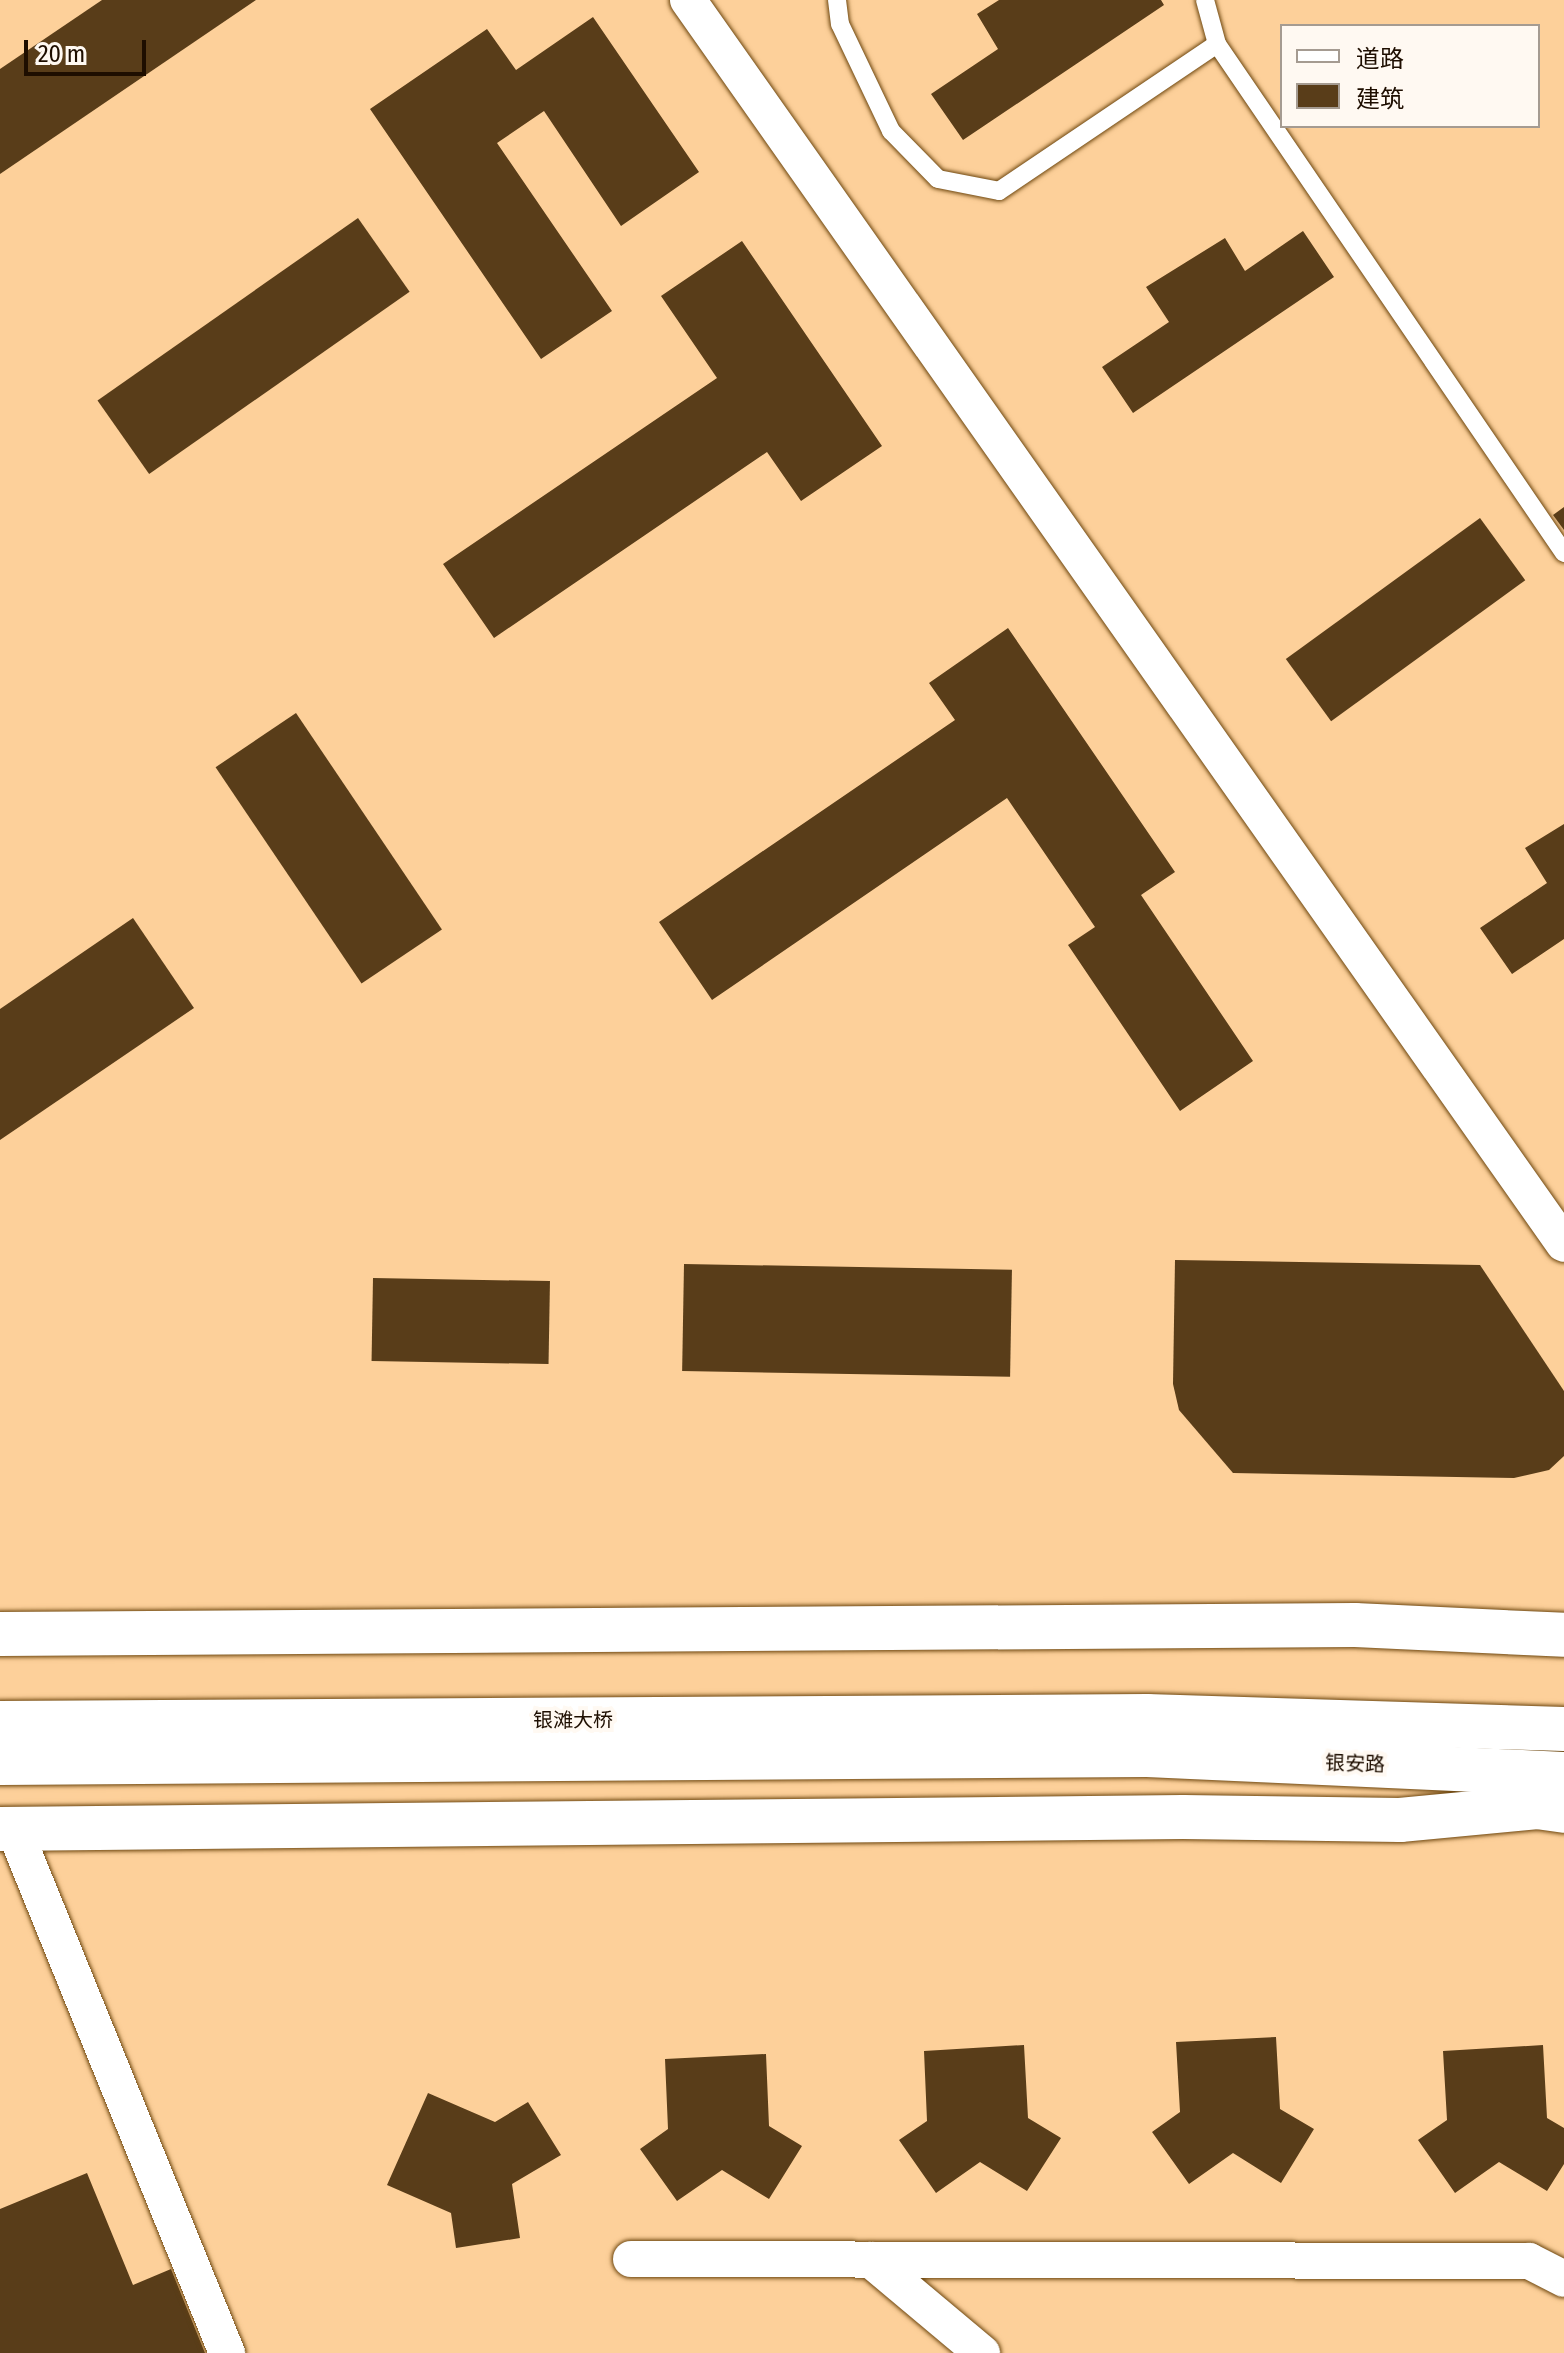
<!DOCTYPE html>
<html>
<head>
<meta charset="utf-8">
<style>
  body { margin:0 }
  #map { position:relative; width:1564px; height:2353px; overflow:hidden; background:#fdd09a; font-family:"Fira Sans Condensed","Noto Sans SC",sans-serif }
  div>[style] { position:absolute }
  .building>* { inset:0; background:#593d19; transform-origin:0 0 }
  .roads { filter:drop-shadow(0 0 2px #6e470f) drop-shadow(0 0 2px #6e470f) }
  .service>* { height:18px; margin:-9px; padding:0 9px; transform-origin:9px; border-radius:9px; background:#fff }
  .minor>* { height:36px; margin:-18px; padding:0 18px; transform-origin:18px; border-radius:18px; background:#fff }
  .primary>* { height:44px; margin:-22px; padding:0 22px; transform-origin:22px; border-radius:22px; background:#fff }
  span { translate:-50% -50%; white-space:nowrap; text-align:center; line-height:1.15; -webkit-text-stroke:8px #fff9f2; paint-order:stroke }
  .street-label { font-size:20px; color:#1e0e00 }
  .legend { position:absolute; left:1280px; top:24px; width:260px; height:104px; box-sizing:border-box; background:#fff9f2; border:2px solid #a59b91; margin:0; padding:10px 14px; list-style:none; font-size:24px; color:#1e0e00 }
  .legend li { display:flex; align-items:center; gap:16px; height:40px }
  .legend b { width:40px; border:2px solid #a59b91 }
  .scale { position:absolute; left:24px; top:40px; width:122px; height:36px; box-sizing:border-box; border:4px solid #1e0e00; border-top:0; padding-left:10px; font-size:24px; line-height:28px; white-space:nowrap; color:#1e0e00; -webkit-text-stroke:6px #fff9f2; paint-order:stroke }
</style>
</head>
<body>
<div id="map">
  <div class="building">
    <div style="clip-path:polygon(102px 0,256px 0,0 174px,0 69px)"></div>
    <div style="clip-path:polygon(999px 0,1161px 0,1164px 5px,963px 140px,931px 94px,998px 49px,977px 14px)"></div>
    <div style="clip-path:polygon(593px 17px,699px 172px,621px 226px,544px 111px,497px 143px,612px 311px,541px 359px,370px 109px,487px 29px,516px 70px)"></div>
    <div style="left:358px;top:218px;width:90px;height:318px;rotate:55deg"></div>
    <div style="clip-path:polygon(1303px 231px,1334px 277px,1133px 413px,1102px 367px,1169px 322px,1146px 287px,1225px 238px,1245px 271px)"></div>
    <div style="clip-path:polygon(742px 241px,882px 446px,801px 501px,767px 452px,494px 638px,443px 564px,717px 378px,661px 296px)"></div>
    <div style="clip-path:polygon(1564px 507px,1564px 530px,1553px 515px)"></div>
    <div style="left:1480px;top:518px;width:77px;height:240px;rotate:54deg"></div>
    <div style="clip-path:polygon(1008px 628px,1175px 872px,1141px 895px,1253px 1061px,1180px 1111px,1068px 945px,1095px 927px,1007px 798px,712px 1000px,659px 922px,955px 720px,929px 683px)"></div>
    <div style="left:296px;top:713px;width:261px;height:97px;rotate:56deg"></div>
    <div style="clip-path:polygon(1564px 824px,1564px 939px,1512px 974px,1480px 928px,1547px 883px,1525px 848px)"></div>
    <div style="clip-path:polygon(133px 918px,194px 1008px,0 1140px,0 1009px)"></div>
    <div style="clip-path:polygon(1175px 1260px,1480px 1265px,1564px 1391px,1564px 1456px,1549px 1470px,1514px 1478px,1233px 1473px,1179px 1410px,1173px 1384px)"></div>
    <div style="left:684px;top:1264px;width:328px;height:107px;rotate:1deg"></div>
    <div style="left:373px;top:1278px;width:177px;height:83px;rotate:1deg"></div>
    <div style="clip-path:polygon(1276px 2037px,1280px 2109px,1314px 2129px,1281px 2183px,1233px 2153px,1189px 2184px,1152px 2132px,1180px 2112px,1176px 2042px)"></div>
    <div style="clip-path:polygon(1024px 2045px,1028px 2118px,1061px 2138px,1027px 2191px,980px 2162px,936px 2193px,899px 2140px,927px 2121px,924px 2051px)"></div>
    <div style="clip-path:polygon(1543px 2045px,1547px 2118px,1564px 2128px,1564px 2164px,1547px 2191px,1499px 2162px,1455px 2193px,1418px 2140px,1447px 2120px,1443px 2051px)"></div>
    <div style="clip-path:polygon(766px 2054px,769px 2126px,802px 2146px,769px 2199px,722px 2170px,677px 2201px,640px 2149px,668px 2129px,665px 2059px)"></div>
    <div style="clip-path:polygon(428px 2093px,495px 2122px,528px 2102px,561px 2155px,512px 2184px,520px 2238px,456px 2248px,451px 2213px,387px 2185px)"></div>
    <div style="clip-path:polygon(87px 2173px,133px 2285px,171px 2269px,205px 2353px,0 2353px,0 2209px)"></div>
  </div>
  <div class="roads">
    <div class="service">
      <div style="left:837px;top:0;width:24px;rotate:83deg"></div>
      <div style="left:840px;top:24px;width:119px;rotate:64.5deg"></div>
      <div style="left:891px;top:131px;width:67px;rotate:45.6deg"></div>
      <div style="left:938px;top:179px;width:62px;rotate:11.1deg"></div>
      <div style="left:999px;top:191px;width:263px;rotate:-34deg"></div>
      <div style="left:1205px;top:0;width:46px;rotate:74.7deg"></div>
      <div style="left:1217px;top:44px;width:616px;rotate:55.72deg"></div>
    </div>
    <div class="minor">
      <div style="left:688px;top:0;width:1521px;rotate:54.85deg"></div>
      <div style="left:14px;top:1829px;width:566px;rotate:67.88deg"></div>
      <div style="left:631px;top:2259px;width:898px;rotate:0.13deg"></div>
      <div style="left:1529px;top:2261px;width:39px;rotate:27deg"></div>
      <div style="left:871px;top:2260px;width:145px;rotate:40deg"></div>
    </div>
    <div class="primary">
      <div style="left:0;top:1634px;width:1355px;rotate:-0.38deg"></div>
      <div style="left:1355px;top:1625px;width:209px;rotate:2.7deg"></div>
      <div style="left:0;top:1723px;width:1147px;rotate:-0.35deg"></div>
      <div style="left:1147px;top:1716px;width:417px;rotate:1.8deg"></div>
      <div style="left:0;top:1763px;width:1147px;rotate:-0.4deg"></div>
      <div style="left:1147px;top:1755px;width:417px;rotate:2.6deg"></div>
      <div style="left:0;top:1829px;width:1183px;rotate:-0.58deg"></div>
      <div style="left:1183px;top:1817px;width:217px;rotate:0.8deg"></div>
      <div style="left:1400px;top:1820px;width:138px;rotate:-5.4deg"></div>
      <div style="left:1537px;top:1807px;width:27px;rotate:8deg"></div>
    </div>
  </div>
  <div class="street-label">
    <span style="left:573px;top:1720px">银滩大桥</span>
    <span style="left:1355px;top:1764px;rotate:2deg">银安路</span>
  </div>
  <ul class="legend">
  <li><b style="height:10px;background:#fff"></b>道路</li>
  <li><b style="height:22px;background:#593d19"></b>建筑</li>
  </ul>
  <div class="scale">20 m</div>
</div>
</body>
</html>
